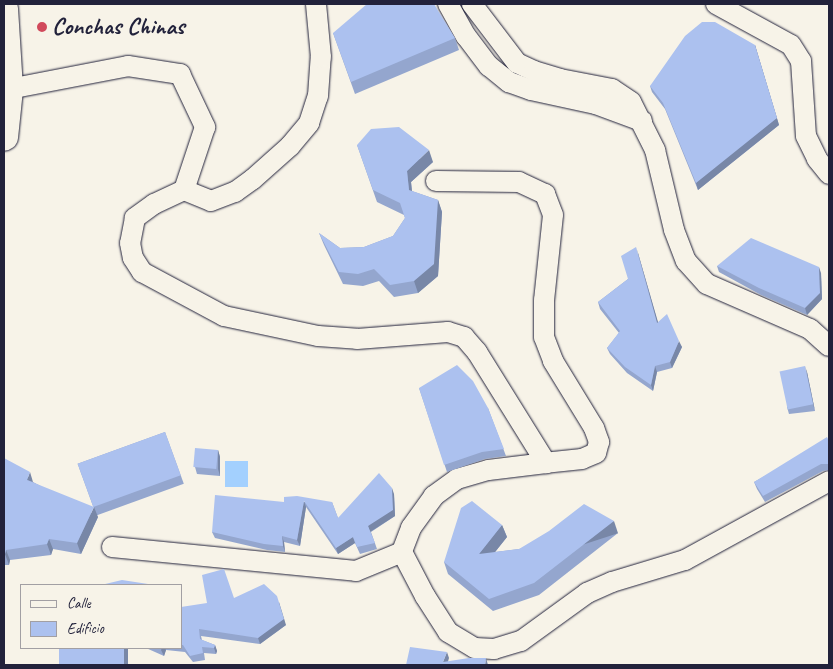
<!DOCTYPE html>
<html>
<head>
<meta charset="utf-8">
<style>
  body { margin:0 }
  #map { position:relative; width:833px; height:669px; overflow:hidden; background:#f7f3e8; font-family:Caveat,sans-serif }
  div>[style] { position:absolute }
  .water>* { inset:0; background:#a3d0fe; transform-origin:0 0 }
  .roads { filter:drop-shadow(0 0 1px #22223b) drop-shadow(0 0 1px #22223b) }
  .street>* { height:20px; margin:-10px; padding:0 10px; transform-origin:10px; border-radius:10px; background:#f7f3e8 }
  .highway>* { height:28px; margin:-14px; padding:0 14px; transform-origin:14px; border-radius:14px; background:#f7f3e8 }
  .wall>* { inset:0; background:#94a6ce; transform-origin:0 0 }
  .shaded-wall>* { inset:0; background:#7887a7; transform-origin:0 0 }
  .building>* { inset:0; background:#acc1ef; transform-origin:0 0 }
  .dots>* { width:14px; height:14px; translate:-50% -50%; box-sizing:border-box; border:2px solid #f7f3e8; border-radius:50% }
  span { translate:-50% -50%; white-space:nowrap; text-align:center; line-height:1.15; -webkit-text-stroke:4px #f7f3e8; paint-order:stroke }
  .poi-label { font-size:24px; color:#22223b; font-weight:700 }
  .left { translate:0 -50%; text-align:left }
  .frame { position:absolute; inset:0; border:5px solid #22223b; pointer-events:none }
  .legend { position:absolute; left:20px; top:584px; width:162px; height:65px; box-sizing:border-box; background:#f7f3e8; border:1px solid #a29fa3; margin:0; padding:6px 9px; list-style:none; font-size:15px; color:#22223b }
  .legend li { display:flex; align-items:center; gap:10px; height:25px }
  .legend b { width:25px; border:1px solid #a29fa3 }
</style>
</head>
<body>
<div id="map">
  <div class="water">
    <div style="left:225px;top:461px;width:23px;height:26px"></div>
  </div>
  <div class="roads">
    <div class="street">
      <div style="left:448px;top:4px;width:37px;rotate:61deg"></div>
      <div style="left:466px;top:36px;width:38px;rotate:53deg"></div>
      <div style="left:489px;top:66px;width:26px;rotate:39deg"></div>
      <div style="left:509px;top:82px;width:23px;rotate:20deg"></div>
      <div style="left:531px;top:90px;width:66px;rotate:12.2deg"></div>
      <div style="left:596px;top:104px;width:49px;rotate:20.3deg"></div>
      <div style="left:472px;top:4px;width:74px;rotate:52.7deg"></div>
      <div style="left:517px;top:63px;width:19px;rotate:25deg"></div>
      <div style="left:534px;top:71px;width:27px;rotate:17deg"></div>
      <div style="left:560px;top:79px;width:53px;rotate:10.9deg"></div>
      <div style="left:612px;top:89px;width:23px;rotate:34deg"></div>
      <div style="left:631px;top:102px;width:54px;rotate:63.4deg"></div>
      <div style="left:655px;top:150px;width:82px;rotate:76.6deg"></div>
      <div style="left:674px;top:230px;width:33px;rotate:69deg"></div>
      <div style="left:686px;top:261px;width:31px;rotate:48deg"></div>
      <div style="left:707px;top:284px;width:112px;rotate:23.6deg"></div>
      <div style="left:810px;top:329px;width:25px;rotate:42deg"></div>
      <div style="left:716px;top:4px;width:85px;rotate:28.7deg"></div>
      <div style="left:791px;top:45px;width:19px;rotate:58deg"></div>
      <div style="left:801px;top:61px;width:75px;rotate:86.2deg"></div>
      <div style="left:806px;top:136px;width:25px;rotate:64deg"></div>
      <div style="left:817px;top:159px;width:19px;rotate:51deg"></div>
      <div style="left:9px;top:89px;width:121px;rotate:-10.9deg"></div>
      <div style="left:128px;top:66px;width:53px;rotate:8.7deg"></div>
      <div style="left:180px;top:74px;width:59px;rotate:64.7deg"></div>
      <div style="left:205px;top:127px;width:66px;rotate:108.4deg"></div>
      <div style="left:184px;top:190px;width:33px;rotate:155deg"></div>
      <div style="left:154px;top:204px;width:24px;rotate:144deg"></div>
      <div style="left:135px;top:218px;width:25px;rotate:101deg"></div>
      <div style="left:130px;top:243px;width:15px;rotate:79deg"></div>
      <div style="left:133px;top:258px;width:17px;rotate:57deg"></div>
      <div style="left:142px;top:272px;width:93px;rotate:28.2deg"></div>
      <div style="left:224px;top:316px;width:96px;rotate:12deg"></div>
      <div style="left:318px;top:336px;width:39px;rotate:4deg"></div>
      <div style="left:357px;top:339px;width:91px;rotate:-4.4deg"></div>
      <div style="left:448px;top:332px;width:17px;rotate:17deg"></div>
      <div style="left:464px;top:337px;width:20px;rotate:49deg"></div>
      <div style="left:477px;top:352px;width:131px;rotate:58.1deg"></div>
      <div style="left:546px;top:463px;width:58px;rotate:173.1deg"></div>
      <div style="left:488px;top:470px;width:32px;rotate:164deg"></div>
      <div style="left:457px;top:479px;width:29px;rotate:144deg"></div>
      <div style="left:434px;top:496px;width:39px;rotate:126deg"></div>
      <div style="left:411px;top:528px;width:26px;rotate:111deg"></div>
      <div style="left:402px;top:552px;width:50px;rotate:62.4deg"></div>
      <div style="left:425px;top:596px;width:43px;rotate:57.4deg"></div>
      <div style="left:448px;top:632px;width:31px;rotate:31deg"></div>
      <div style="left:475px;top:648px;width:19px;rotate:3deg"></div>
      <div style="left:494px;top:649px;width:28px;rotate:-17deg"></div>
      <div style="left:521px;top:641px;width:82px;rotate:-36deg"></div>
      <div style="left:587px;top:593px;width:27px;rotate:-24deg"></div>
      <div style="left:612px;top:582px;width:76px;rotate:-16.8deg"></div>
      <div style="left:685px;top:560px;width:164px;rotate:-28.7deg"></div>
      <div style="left:436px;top:181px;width:83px;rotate:0.7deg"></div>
      <div style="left:519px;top:182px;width:29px;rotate:25deg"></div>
      <div style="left:545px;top:194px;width:22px;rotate:69deg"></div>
      <div style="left:553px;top:215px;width:85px;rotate:96deg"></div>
      <div style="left:544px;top:300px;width:37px;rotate:90deg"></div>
      <div style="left:544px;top:337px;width:26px;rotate:69deg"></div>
      <div style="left:553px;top:361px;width:79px;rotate:58.5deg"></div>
      <div style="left:594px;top:428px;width:15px;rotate:70deg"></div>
      <div style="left:599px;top:442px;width:11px;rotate:105deg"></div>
      <div style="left:596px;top:453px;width:15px;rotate:157deg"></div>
      <div style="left:582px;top:459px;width:36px;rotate:174deg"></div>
      <div style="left:184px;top:190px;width:29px;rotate:22deg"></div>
      <div style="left:211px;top:201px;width:26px;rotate:-21deg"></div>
      <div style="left:235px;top:192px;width:22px;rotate:-36deg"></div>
      <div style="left:253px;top:179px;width:50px;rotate:-41.7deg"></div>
      <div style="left:290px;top:146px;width:30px;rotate:-50deg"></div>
      <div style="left:309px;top:123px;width:28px;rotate:-72deg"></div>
      <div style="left:318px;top:96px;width:39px;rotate:-86deg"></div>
      <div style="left:321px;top:57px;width:53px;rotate:-95.4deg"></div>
      <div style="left:112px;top:547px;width:245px;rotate:5.6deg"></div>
      <div style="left:356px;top:571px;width:50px;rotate:-22.4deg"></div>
    </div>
    <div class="highway">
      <div style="left:4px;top:9px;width:80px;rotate:86.4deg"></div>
      <div style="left:9px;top:89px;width:48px;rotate:95.9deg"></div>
    </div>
  </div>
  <div class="wall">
    <div style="clip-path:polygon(333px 33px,455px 38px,459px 50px,355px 94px)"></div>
    <div style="clip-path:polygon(755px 45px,779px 125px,698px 190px,665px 109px,652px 92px,650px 86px)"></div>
    <div style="clip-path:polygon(357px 145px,433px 162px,411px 182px,412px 191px,438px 200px,442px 212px,438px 276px,418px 293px,394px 297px,379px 281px,363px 286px,343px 284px,324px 245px,319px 233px,340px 248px,364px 247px,393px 236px,405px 218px,404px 215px,377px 202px)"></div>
    <div style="clip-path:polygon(638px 253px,658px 323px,682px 347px,672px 368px,657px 372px,653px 391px,627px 373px,610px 354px,607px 348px,619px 333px,600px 309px,598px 302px,628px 279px)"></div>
    <div style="clip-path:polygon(717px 266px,821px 273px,822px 299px,807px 315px,761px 295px,719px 272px)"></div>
    <div style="clip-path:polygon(807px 372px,815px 411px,789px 414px,787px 407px)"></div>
    <div style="clip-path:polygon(419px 388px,488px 408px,506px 456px,485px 459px,447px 472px)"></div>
    <div style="left:165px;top:432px;width:55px;height:93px;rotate:70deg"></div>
    <div style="clip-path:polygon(829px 441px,829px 470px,823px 471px,765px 502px,757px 489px,754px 482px)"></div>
    <div style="clip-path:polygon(218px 450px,220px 457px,220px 476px,197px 474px,195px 467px)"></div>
    <div style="clip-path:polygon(4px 458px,33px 482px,98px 517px,81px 554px,53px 549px,51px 555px,10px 560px,9px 565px,4px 565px)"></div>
    <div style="clip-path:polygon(394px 494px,395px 516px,371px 532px,377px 549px,360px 554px,355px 543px,338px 554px,306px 507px,300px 546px,284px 542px,285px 552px,267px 550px,215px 538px,212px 532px,284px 502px,332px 502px,338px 518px)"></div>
    <div style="clip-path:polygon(502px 525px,507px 537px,495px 552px,519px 549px,618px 533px,539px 595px,493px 611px,448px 574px,444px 562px)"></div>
    <div style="clip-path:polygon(234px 598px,286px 625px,260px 644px,201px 636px,202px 640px,215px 645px,217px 651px,216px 654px,204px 653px,205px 660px,193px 662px,185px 652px,166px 650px,164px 656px,146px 648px,181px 648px,181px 631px)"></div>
  </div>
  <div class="shaded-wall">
    <div style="clip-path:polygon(755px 45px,779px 125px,698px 190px,696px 183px)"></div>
    <div style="clip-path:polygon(429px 150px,433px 162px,411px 182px,413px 202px,409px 190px,407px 171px)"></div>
    <div style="clip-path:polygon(438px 200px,442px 212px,438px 276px,418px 293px,414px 281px)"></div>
    <div style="clip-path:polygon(636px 247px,638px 253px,660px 329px,657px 323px)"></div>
    <div style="clip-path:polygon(819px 267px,821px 273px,822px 299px,807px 315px,805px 308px)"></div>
    <div style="clip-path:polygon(679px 341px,682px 347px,672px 368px,670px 362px)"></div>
    <div style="clip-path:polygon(655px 366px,657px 372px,653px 391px,651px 385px)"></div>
    <div style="clip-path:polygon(805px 366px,807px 372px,815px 411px,813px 404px)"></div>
    <div style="clip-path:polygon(218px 450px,220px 457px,220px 476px,218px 469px)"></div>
    <div style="clip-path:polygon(30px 472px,33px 482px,27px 480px)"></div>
    <div style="clip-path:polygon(392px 488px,394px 494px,395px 516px,370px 532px,368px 526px)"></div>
    <div style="clip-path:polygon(304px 501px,306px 507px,300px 546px,297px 540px)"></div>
    <div style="clip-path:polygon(94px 507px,98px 517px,81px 554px,77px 543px)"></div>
    <div style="left:614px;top:521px;width:13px;height:101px;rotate:72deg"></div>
    <div style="clip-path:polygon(502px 525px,507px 537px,484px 566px,479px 554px)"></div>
    <div style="clip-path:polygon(282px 536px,284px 542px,285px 552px,283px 546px)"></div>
    <div style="clip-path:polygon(353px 537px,355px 543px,338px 554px,336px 548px)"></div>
    <div style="clip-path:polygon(49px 539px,53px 549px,51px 555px,47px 544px)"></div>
    <div style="clip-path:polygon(6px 550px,10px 560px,9px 565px,5px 554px)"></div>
    <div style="clip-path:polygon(279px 602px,286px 625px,260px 644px,258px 638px)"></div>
    <div style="clip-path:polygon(215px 645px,217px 651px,216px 654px,214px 648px)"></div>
    <div style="left:124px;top:648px;width:4px;height:18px"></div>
    <div style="clip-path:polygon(162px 648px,165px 648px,166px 650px,164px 656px,161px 650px)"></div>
    <div style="clip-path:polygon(447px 652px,449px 658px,447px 665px,443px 662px)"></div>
    <div style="clip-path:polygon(486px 658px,488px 665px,485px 665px)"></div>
  </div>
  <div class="building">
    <div style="clip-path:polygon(367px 4px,434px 4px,455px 38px,351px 82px,333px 33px)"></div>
    <div style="clip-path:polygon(702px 22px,715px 22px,755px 45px,777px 118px,696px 183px,663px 103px,650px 86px,685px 36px)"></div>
    <div style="clip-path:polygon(399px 127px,429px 150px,407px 171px,409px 190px,438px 200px,434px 264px,414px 281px,390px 285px,374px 269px,358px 274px,339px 272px,319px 233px,340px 248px,364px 247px,393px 236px,405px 218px,400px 203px,373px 190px,357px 145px,371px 129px)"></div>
    <div style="clip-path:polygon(751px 238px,819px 267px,820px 293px,805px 308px,759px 288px,717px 266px)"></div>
    <div style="clip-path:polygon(636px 247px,657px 323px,667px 314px,679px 341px,670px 362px,655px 366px,651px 385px,625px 367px,607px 348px,620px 331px,598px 302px,628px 279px,621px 256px)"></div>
    <div style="clip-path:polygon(457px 365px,473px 381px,488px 408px,504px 449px,482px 452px,444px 465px,419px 388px)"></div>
    <div style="left:805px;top:366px;width:39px;height:26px;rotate:78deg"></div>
    <div style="left:165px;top:432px;width:46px;height:93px;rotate:70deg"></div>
    <div style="clip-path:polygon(827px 437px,829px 441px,829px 464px,821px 464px,763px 496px,754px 482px)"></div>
    <div style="left:195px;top:448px;width:23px;height:19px;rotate:5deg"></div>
    <div style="clip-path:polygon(4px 458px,30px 472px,27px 480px,94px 507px,77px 543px,49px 539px,47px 544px,6px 550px,5px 554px,4px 554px)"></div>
    <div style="clip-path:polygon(379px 473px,392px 488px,393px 510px,368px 526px,375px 543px,357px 547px,353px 537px,336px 548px,304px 501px,297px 540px,282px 536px,283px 546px,264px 544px,212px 532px,215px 495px,284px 502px,284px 497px,297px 496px,332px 502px,338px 518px)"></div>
    <div style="clip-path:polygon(472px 501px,502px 525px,479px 554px,519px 549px,549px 531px,584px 504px,614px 521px,534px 583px,489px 599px,444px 562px,461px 508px)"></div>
    <div style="clip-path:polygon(224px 569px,234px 598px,264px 584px,277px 596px,284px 619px,258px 638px,199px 629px,200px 639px,215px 645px,214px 648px,202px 647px,203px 653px,190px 656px,183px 645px,181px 645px,181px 607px,207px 603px,202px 575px)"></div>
    <div style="clip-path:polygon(122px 580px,148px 584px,148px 585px,101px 585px)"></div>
    <div style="clip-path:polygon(410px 647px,447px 652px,443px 662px,469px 658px,486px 658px,485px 665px,406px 665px)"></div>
    <div style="left:59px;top:648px;width:65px;height:17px"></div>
  </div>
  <div class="dots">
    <div style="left:42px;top:27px;background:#d1495b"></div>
  </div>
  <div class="poi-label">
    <span class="left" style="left:52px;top:27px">Conchas Chinas</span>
  </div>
  <div class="frame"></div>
  <ul class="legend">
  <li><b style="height:6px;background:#f7f3e8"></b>Calle</li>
  <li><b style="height:14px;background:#acc1ef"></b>Edificio</li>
  </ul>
</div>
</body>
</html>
